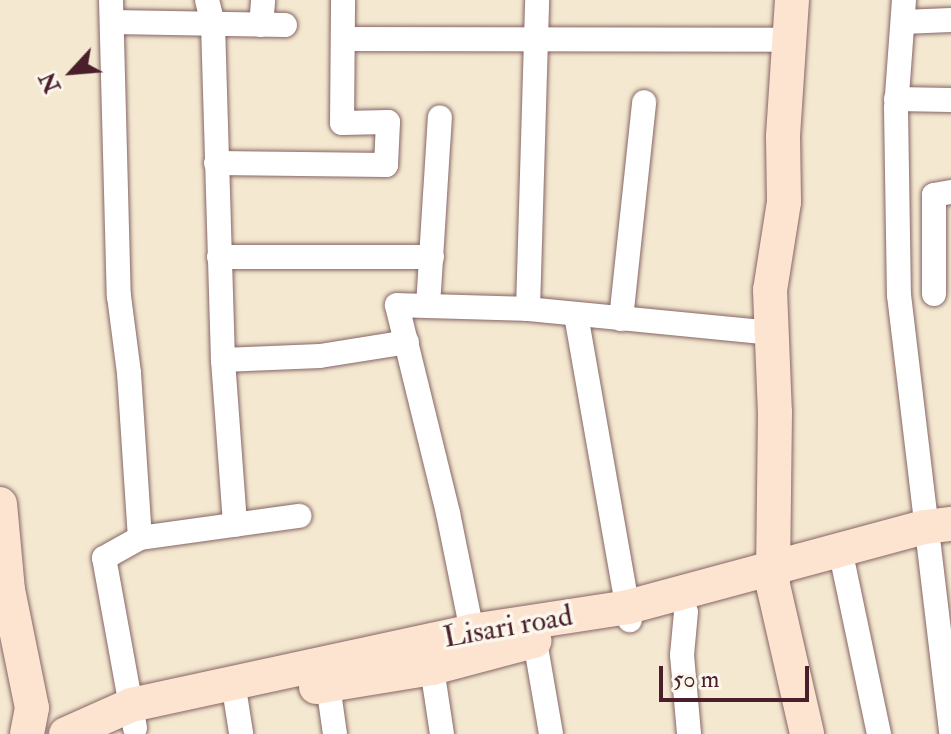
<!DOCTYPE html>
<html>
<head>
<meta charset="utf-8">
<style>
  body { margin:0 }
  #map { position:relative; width:951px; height:734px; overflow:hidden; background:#f4e8d0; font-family:"IM FELL Double Pica",serif }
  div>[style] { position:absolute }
  .roads { filter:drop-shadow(0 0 2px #866565) drop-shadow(0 0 2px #866565) }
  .street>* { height:24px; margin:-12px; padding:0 12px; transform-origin:12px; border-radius:12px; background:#fff }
  .secondary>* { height:34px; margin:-17px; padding:0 17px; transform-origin:17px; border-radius:17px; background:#fde4d1 }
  span { translate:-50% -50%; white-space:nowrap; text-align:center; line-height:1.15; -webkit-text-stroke:7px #fbf7ec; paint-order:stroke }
  .street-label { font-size:30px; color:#4a1f2b }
  .north { position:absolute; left:32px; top:32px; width:80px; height:80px; -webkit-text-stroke:6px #fbf7ec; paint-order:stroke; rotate:244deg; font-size:22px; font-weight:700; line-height:32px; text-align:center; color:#4a1f2b }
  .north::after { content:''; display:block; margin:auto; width:28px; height:36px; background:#4a1f2b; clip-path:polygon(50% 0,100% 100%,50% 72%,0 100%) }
  .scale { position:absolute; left:659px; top:666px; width:150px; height:36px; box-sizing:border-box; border:4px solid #4a1f2b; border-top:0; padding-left:10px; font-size:24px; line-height:28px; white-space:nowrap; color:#4a1f2b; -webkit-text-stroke:6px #fbf7ec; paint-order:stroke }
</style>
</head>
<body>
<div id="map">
  <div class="roads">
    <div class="street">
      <div style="left:111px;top:0;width:296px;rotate:88.5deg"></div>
      <div style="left:119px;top:296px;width:78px;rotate:82.6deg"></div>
      <div style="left:129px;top:373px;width:165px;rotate:86.2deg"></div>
      <div style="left:140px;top:538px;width:161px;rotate:-7.9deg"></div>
      <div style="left:207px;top:0;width:25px;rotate:76deg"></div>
      <div style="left:213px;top:24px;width:336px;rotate:88.3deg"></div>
      <div style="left:223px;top:360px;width:97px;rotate:-2.4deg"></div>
      <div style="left:320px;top:356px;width:88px;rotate:-9.1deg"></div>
      <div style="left:904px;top:0;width:108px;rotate:94.2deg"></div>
      <div style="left:896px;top:108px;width:187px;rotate:89.1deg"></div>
      <div style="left:899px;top:295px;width:442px;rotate:83.2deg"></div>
      <div style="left:112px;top:22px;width:173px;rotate:1deg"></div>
      <div style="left:903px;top:22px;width:48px;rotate:-2.4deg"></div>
      <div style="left:261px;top:25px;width:25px;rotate:-85deg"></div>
      <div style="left:343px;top:39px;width:446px;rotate:0.1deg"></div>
      <div style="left:896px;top:99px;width:55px;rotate:1deg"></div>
      <div style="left:216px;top:163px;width:170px;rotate:0.7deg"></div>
      <div style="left:386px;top:165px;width:43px;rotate:-87.3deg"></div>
      <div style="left:388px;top:122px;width:46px;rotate:178.8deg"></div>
      <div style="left:342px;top:123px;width:123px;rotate:-89.5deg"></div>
      <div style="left:219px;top:257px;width:213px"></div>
      <div style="left:934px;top:294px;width:99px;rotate:-90deg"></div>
      <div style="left:934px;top:195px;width:17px;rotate:-10deg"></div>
      <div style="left:428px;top:306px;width:189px;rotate:-86.4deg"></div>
      <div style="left:528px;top:309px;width:244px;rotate:5.6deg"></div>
      <div style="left:576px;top:315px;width:310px;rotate:80deg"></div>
      <div style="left:621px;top:319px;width:218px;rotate:-83.9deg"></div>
      <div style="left:223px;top:360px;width:165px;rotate:85.8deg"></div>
      <div style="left:844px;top:568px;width:170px;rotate:78.1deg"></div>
      <div style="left:686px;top:612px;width:43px;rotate:95.3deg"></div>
      <div style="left:682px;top:655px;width:79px;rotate:84.9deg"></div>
      <div style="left:535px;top:641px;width:94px;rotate:80.2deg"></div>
      <div style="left:475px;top:646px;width:136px;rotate:-101.5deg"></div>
      <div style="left:448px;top:513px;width:214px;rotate:-103.8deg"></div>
      <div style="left:397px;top:305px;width:131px;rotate:1.7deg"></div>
      <div style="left:528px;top:309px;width:309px;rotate:-88.3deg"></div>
      <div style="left:432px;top:668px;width:67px;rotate:81.4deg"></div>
      <div style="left:328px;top:685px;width:49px;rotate:81.9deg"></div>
      <div style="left:236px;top:701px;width:33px;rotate:81deg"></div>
      <div style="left:135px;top:728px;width:173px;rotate:-100.3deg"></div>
      <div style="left:104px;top:558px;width:41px;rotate:-29.1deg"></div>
    </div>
    <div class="secondary">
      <div style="left:792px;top:0;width:137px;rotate:93.8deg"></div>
      <div style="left:783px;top:137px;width:65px;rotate:89.1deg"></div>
      <div style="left:784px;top:202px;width:89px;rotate:99deg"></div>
      <div style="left:770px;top:290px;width:122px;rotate:87.7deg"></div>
      <div style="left:775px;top:412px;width:173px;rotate:90.7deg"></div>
      <div style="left:773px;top:585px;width:153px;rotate:77.1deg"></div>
      <div style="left:0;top:504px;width:86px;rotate:84.7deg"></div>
      <div style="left:8px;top:590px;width:120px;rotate:78.5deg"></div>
      <div style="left:32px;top:708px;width:26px;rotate:101deg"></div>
      <div style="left:316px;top:687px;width:118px;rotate:-9.3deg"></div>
      <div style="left:432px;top:668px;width:106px;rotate:-14.8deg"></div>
      <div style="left:66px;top:734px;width:71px;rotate:-24deg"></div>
      <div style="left:131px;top:705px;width:349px;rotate:-12.2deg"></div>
      <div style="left:472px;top:631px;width:158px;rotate:-8.7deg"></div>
      <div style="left:628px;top:607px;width:308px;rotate:-15.1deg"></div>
      <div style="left:925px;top:527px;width:26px;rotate:-7deg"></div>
    </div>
  </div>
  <div class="street-label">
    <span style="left:508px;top:627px;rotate:-10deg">Lisari road</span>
  </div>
  <div class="north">N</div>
  <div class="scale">50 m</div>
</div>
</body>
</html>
